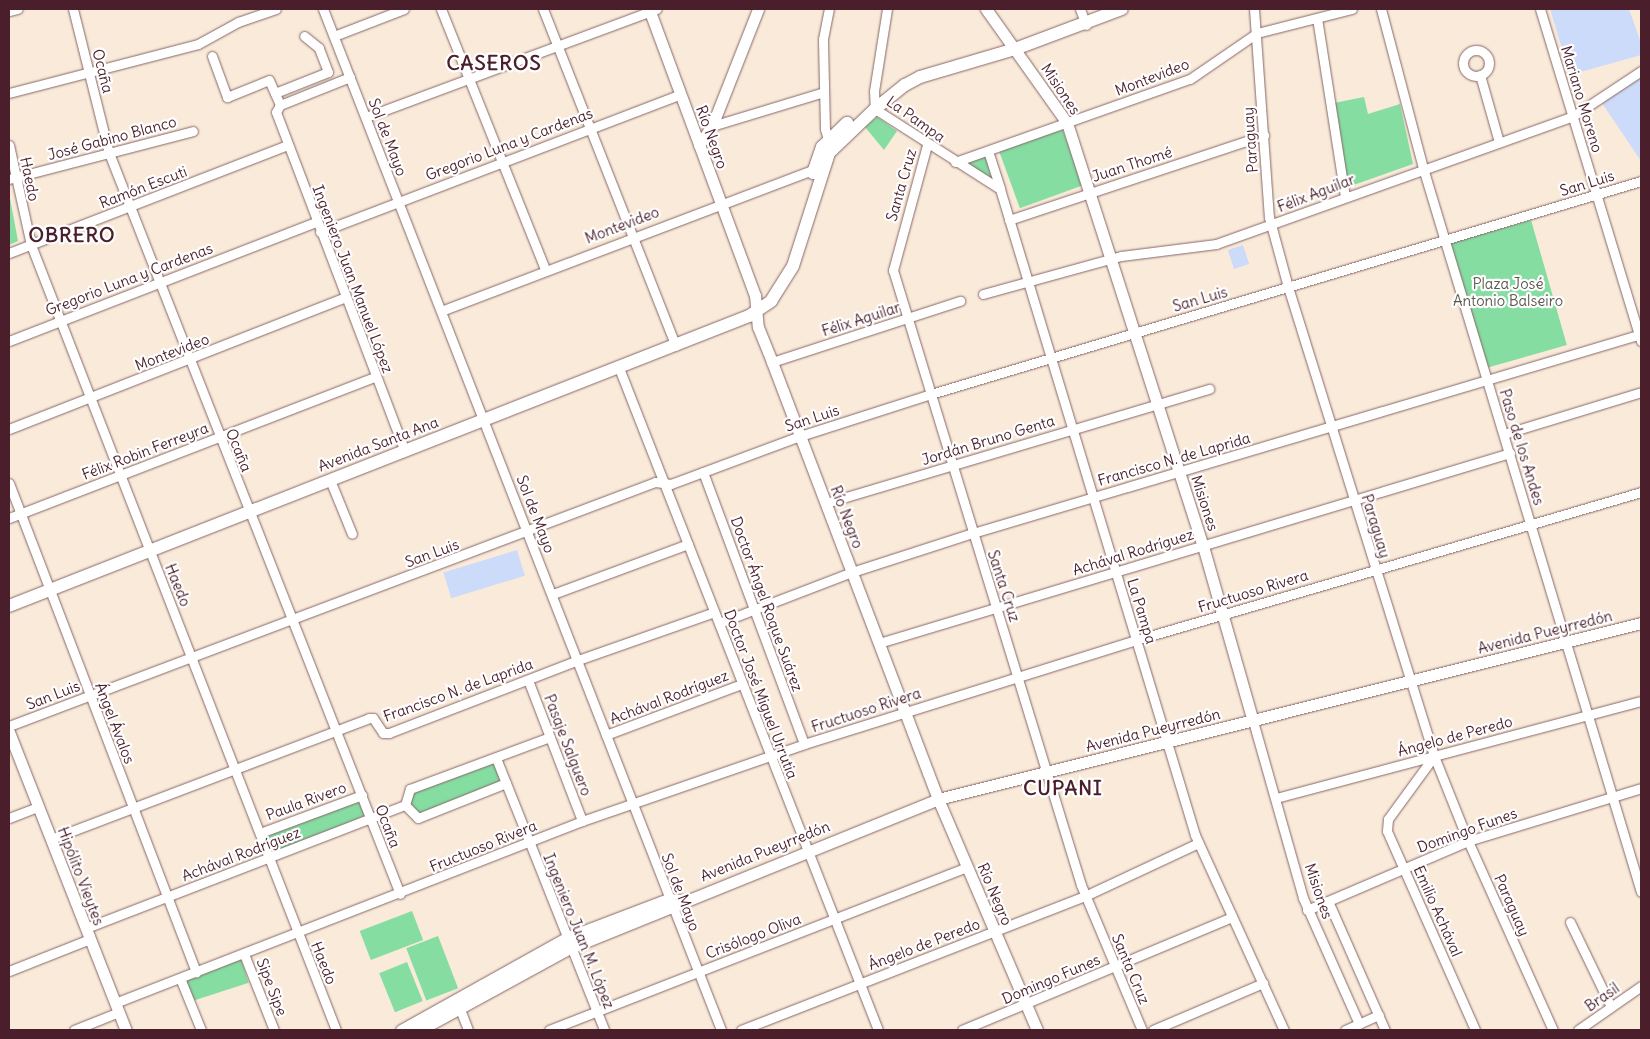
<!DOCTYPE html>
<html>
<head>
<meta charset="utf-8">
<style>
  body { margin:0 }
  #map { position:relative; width:1650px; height:1039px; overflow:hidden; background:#f9ead9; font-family:Delius,sans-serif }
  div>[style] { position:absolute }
  .built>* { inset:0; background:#cddbfa; transform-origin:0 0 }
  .green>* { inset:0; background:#85dda2; transform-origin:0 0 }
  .roads { filter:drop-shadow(0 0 1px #876668) drop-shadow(0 0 1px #876668) }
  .street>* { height:9px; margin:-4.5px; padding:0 4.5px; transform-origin:4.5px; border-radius:4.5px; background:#fff }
  .street>.ring { margin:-4.5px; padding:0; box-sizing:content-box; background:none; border:9px solid #fff; border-radius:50% }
  .secondary>* { height:11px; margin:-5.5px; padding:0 5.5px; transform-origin:5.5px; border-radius:5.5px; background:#fff }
  .primary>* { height:12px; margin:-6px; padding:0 6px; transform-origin:6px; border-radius:6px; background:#fff }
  span { translate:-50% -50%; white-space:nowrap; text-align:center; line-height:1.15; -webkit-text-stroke:4.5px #fff; paint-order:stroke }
  .street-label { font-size:15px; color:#4a1f2b }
  .park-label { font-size:15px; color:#5c584f }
  .district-label { font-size:20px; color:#4a1f2b; font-weight:700; letter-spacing:1px }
  .frame { position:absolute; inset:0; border:10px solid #4a1f2b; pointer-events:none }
</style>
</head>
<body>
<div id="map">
  <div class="built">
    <div style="clip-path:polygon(1550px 9px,1629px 9px,1641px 43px,1641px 55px,1570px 75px)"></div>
    <div style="clip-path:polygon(1641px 76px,1641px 161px,1602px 103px)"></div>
    <div style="left:1243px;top:245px;width:20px;height:16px;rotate:72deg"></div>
    <div style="left:517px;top:550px;width:27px;height:77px;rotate:73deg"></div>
  </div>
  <div class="green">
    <div style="clip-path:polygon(1364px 97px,1368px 114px,1400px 104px,1413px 164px,1348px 187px,1334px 103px)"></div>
    <div style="clip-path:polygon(877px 117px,897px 131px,884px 150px,865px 127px)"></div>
    <div style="left:1062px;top:128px;width:61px;height:67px;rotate:70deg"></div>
    <div style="clip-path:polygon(985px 155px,992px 180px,963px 162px)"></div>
    <div style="clip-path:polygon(9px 193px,18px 241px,9px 245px)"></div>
    <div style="left:1531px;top:220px;width:130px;height:84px;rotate:74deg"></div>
    <div style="clip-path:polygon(495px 760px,504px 782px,418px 816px,408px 804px,413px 791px)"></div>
    <div style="left:358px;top:799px;width:18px;height:102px;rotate:68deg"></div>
    <div style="left:412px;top:911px;width:31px;height:56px;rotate:69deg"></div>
    <div style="left:438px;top:936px;width:56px;height:34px;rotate:69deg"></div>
    <div style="left:241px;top:959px;width:25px;height:60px;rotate:72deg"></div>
    <div style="left:407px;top:962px;width:42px;height:30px;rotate:68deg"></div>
  </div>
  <div class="roads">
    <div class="street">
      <div style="left:73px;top:9px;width:148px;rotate:76deg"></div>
      <div style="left:109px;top:153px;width:796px;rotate:68.56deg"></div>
      <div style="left:323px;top:9px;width:1096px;rotate:68.7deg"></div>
      <div style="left:441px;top:9px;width:280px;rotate:68.2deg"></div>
      <div style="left:543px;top:9px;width:362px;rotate:68.5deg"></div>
      <div style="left:887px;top:9px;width:83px;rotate:99deg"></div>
      <div style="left:874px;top:91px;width:18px;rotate:87deg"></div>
      <div style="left:875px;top:109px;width:148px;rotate:32.6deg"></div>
      <div style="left:1000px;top:189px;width:675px;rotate:73.2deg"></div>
      <div style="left:1195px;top:835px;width:214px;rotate:65.5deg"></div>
      <div style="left:1080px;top:9px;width:17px;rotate:69deg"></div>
      <div style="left:1254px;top:9px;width:209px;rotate:85.9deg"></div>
      <div style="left:1269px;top:217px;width:73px;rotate:74.8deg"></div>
      <div style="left:1288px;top:287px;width:491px;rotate:72.7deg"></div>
      <div style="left:1434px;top:756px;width:92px;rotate:68.2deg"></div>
      <div style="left:1468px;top:841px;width:207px;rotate:65.8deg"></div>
      <div style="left:1381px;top:9px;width:164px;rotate:75.2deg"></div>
      <div style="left:1423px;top:168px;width:756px;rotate:73.24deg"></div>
      <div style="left:1540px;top:9px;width:347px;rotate:73.1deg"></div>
      <div style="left:9px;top:11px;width:9px;rotate:-13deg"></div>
      <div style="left:1317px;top:18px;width:181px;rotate:81.1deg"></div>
      <div style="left:334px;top:36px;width:75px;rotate:-21.1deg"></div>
      <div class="ring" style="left:1463px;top:50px;width:17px;height:17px"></div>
      <div style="left:212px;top:56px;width:44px;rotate:69.9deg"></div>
      <div style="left:227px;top:97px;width:45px;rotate:-22deg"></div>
      <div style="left:269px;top:80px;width:27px;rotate:66deg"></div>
      <div style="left:1480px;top:75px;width:70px;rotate:74.2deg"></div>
      <div style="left:350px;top:77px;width:75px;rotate:158.2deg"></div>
      <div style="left:280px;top:105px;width:8px;rotate:120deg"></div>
      <div style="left:276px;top:112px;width:363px;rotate:69.2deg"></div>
      <div style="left:9px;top:93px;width:195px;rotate:-14.5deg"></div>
      <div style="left:198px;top:44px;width:46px;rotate:-28.8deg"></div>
      <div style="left:238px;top:22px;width:40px;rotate:-18.9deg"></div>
      <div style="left:275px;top:93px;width:57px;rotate:-21.6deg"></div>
      <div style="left:328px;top:72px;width:26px;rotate:-111deg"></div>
      <div style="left:319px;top:48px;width:19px;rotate:-141deg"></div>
      <div style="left:366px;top:117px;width:310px;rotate:-20.4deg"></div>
      <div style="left:712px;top:126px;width:117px;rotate:-16.9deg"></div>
      <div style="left:828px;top:139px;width:10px;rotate:-107deg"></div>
      <div style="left:825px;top:129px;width:90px;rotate:-91.3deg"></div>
      <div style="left:823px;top:39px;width:31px;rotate:-79deg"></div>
      <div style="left:9px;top:145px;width:102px;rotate:77.6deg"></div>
      <div style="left:31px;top:245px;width:842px;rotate:68.77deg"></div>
      <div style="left:927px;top:145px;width:130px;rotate:105.2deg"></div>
      <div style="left:893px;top:270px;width:643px;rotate:73deg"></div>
      <div style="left:1081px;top:885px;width:157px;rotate:67.2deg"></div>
      <div style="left:988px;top:151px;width:40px;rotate:72deg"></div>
      <div style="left:955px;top:162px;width:249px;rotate:-19.5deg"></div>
      <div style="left:1190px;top:79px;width:81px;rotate:-34.5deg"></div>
      <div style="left:1257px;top:33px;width:98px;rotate:-14.2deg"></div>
      <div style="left:9px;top:179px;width:190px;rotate:-14.6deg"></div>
      <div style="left:1009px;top:220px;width:269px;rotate:-18.4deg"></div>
      <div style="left:320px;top:232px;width:386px;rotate:-20.9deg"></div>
      <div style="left:9px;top:253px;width:298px;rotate:-21.2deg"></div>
      <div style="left:983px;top:294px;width:143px;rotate:-15.4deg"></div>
      <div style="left:1121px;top:256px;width:96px;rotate:-7.2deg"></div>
      <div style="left:1216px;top:244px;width:379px;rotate:-19.7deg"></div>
      <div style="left:1573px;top:116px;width:82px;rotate:-33.5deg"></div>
      <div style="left:441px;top:311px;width:400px;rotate:-20.8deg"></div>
      <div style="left:9px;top:341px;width:329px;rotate:-21.2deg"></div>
      <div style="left:772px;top:362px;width:198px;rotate:-18deg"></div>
      <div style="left:619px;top:368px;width:711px;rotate:68.63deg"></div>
      <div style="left:9px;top:429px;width:361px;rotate:-21.4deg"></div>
      <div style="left:1504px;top:434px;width:143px;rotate:-17deg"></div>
      <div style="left:703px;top:472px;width:290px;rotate:69.6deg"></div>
      <div style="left:330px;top:480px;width:58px;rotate:67.8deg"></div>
      <div style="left:9px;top:483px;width:524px;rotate:69.07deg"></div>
      <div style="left:826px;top:503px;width:400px;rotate:-16.6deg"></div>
      <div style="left:9px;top:518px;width:392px;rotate:-21.1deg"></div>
      <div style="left:553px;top:594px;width:144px;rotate:-20.3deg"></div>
      <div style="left:719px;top:623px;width:142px;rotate:-21deg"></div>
      <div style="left:852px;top:572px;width:127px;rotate:-17.9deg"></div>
      <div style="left:973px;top:533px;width:697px;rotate:-16.59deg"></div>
      <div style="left:879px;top:643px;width:659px;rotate:-16.76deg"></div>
      <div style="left:528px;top:680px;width:151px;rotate:69deg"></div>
      <div style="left:1253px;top:721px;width:184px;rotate:74.2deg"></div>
      <div style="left:1303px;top:898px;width:138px;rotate:66deg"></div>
      <div style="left:9px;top:726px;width:691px;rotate:-20.69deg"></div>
      <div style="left:655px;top:482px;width:16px;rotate:7deg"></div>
      <div style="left:671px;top:484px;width:138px;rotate:-20.4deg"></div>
      <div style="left:800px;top:436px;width:138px;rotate:-17.8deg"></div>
      <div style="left:931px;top:394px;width:741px;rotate:-16.7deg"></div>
      <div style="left:606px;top:735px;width:145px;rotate:-20.6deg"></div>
      <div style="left:1434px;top:756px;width:78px;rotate:126.1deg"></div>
      <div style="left:1388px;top:819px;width:12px;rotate:95deg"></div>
      <div style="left:1387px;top:831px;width:218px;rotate:66.1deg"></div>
      <div style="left:496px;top:758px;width:293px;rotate:68.3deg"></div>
      <div style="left:506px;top:783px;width:95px;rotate:158.3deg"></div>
      <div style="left:418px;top:818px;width:18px;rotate:-135deg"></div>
      <div style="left:405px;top:805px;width:17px;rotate:-73deg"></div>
      <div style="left:410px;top:789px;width:149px;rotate:-20.4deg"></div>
      <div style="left:1276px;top:798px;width:378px;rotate:-14.9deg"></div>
      <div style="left:9px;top:818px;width:31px;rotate:-21deg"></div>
      <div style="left:260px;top:833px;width:109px;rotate:-20.4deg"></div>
      <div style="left:51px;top:839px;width:340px;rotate:-20.8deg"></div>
      <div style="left:369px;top:718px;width:4px"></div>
      <div style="left:373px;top:718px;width:18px;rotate:56deg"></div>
      <div style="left:383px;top:733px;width:6px"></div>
      <div style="left:389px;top:733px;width:203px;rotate:-21.1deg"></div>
      <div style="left:578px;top:660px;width:144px;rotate:-19.4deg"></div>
      <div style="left:1328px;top:901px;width:141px;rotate:66.2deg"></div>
      <div style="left:1307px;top:910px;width:175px;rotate:-23.2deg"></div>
      <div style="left:1468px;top:841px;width:181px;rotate:-17deg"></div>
      <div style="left:1570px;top:922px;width:94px;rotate:64.2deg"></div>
      <div style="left:86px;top:928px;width:342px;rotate:-21.1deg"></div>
      <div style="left:244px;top:954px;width:82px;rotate:68.5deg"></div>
      <div style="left:9px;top:971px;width:87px;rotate:-21.6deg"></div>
      <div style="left:180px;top:978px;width:56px;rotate:68deg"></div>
      <div style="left:115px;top:1003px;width:501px;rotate:-21.29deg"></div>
      <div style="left:582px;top:821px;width:235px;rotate:-19.1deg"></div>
      <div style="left:804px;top:744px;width:348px;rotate:-17.4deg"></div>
      <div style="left:1136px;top:640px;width:526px;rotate:-16.33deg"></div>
      <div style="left:460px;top:1009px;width:22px;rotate:69deg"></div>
      <div style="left:74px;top:1030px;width:48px;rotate:-21.8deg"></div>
      <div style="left:549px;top:1030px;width:449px;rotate:-21.3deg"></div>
      <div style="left:741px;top:1030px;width:369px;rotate:-21.3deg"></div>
      <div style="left:1085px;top:896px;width:125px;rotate:-25.1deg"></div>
      <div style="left:962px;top:1030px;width:293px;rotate:-22.7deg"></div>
      <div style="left:1153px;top:1030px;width:120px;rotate:-23.1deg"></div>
      <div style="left:1345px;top:1030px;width:37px;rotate:-24deg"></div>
      <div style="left:1578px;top:1030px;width:77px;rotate:-34.9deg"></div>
    </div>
    <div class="secondary">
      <div style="left:649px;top:9px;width:305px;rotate:69.7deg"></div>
      <div style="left:755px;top:295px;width:32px;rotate:85deg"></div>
      <div style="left:758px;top:327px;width:38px;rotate:68deg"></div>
      <div style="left:772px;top:362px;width:467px;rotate:69.2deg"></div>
      <div style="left:938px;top:799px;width:251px;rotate:66.8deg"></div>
      <div style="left:986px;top:9px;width:140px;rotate:54.6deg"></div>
      <div style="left:1067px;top:123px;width:444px;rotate:72.2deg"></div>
      <div style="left:1203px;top:546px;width:182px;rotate:74.1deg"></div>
      <div style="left:699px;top:145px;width:23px;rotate:-56deg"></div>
      <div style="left:712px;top:126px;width:126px;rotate:-68.5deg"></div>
      <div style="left:9px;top:732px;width:320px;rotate:68.6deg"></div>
      <div style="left:401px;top:1030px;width:189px;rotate:-29.1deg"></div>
      <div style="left:566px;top:938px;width:109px;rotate:-20.9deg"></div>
      <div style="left:668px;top:899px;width:14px;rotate:4deg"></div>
      <div style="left:420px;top:1030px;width:171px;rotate:-28.7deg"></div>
      <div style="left:570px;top:948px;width:397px;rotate:-22deg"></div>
      <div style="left:938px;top:799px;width:725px;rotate:-14.06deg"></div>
    </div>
    <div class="primary">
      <div style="left:813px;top:173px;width:28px;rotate:-71deg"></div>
      <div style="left:822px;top:147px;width:35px;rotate:-44deg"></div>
      <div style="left:9px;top:606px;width:795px;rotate:-21.4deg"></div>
      <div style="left:749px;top:316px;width:27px;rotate:-34deg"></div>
      <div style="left:771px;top:301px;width:41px;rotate:-57.8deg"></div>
      <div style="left:793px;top:266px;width:119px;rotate:-72.3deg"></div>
      <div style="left:829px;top:153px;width:64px;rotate:-43.7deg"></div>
      <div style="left:875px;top:109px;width:38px;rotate:-39deg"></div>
      <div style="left:905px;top:85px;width:17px;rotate:-28deg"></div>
      <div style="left:920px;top:77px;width:99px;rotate:-16.4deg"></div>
      <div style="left:1015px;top:49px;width:114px;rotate:-20.5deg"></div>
    </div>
  </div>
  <div class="street-label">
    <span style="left:103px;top:71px;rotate:76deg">Ocaña</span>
    <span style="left:1152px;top:77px;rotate:-21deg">Montevideo</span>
    <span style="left:1061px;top:89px;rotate:56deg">Misiones</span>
    <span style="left:1582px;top:99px;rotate:73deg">Mariano Moreno</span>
    <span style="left:916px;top:119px;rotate:35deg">La Pampa</span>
    <span style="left:388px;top:137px;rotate:69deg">Sol de Mayo</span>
    <span style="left:712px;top:137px;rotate:70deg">Río Negro</span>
    <span style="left:112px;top:138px;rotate:-15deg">José Gabino Blanco</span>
    <span style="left:1250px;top:140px;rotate:-94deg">Paraguay</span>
    <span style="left:509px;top:144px;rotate:-21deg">Gregorio Luna y Cardenas</span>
    <span style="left:1132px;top:164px;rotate:-18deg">Juan Thomé</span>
    <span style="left:30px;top:179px;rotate:78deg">Haedo</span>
    <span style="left:1587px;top:183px;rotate:-17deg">San Luis</span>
    <span style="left:901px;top:185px;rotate:-74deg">Santa Cruz</span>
    <span style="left:143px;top:187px;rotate:-21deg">Ramón Escuti</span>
    <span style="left:1316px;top:193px;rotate:-21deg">Félix Aguilar</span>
    <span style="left:622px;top:225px;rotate:-21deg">Montevideo</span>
    <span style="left:129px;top:279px;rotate:-21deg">Gregorio Luna y Cardenas</span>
    <span style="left:353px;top:279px;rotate:69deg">Ingeniero Juan Manuel López</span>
    <span style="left:1200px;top:299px;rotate:-16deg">San Luis</span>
    <span style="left:861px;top:319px;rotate:-18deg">Félix Aguilar</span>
    <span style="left:172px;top:352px;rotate:-21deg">Montevideo</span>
    <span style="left:812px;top:418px;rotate:-18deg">San Luis</span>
    <span style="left:988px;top:440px;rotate:-17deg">Jordán Bruno Genta</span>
    <span style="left:378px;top:444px;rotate:-21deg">Avenida Santa Ana</span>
    <span style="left:1522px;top:447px;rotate:73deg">Paso de los Andes</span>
    <span style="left:239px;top:450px;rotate:68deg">Ocaña</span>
    <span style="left:145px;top:451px;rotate:-21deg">Félix Robin Ferreyra</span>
    <span style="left:1174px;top:459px;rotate:-16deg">Francisco N. de Laprida</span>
    <span style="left:1205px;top:503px;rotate:72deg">Misiones</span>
    <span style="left:536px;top:514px;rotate:69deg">Sol de Mayo</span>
    <span style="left:847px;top:517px;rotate:69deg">Río Negro</span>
    <span style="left:1376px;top:526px;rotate:73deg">Paraguay</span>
    <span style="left:1133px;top:552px;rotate:-17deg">Achával Rodríguez</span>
    <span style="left:432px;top:553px;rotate:-20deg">San Luis</span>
    <span style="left:178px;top:585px;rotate:68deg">Haedo</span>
    <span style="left:1004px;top:586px;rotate:72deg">Santa Cruz</span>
    <span style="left:1253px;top:591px;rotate:-17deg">Fructuoso Rivera</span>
    <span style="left:767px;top:604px;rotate:70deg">Doctor Ángel Roque Suárez</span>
    <span style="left:1142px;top:611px;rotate:73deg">La Pampa</span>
    <span style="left:1545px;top:632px;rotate:-14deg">Avenida Pueyrredón</span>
    <span style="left:458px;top:690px;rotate:-20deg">Francisco N. de Laprida</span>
    <span style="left:761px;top:694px;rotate:69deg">Doctor José Miguel Urrutia</span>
    <span style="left:53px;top:695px;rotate:-21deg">San Luis</span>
    <span style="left:669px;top:697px;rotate:-21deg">Achával Rodríguez</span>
    <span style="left:866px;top:710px;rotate:-18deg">Fructuoso Rivera</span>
    <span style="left:115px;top:723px;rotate:69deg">Ángel Ávalos</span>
    <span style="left:1153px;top:730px;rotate:-14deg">Avenida Pueyrredón</span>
    <span style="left:1455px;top:736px;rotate:-15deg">Ángelo de Peredo</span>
    <span style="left:568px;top:745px;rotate:69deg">Pasaje Salguero</span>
    <span style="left:306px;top:801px;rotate:-20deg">Paula Rivero</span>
    <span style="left:388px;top:826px;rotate:69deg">Ocaña</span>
    <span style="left:1467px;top:830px;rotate:-20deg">Domingo Funes</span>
    <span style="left:483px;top:846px;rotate:-22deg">Fructuoso Rivera</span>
    <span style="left:765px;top:851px;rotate:-22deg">Avenida Pueyrredón</span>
    <span style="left:241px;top:854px;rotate:-21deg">Achával Rodríguez</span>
    <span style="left:81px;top:876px;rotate:69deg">Hipólito Vieytes</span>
    <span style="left:1319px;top:891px;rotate:71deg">Misiones</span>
    <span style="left:681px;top:892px;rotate:69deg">Sol de Mayo</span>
    <span style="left:995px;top:894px;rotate:67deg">Río Negro</span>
    <span style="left:1512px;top:905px;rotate:66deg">Paraguay</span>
    <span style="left:1438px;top:911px;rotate:66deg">Emilio Achával</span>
    <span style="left:579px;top:931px;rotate:68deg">Ingeniero Juan M. López</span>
    <span style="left:753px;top:936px;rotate:-21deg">Crisólogo Oliva</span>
    <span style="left:924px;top:944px;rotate:-21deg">Ángelo de Peredo</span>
    <span style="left:324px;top:963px;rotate:68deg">Haedo</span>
    <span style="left:1131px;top:969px;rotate:67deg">Santa Cruz</span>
    <span style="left:1051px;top:979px;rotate:-23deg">Domingo Funes</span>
    <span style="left:272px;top:987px;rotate:69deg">Sipe Sipe</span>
    <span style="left:1602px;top:997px;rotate:-35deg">Brasil</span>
  </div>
  <div class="park-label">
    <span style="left:1508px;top:292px">Plaza José<br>Antonio Balseiro</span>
  </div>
  <div class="district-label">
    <span style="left:494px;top:62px">CASEROS</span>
    <span style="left:72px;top:234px">OBRERO</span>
    <span style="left:1063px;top:787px">CUPANI</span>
  </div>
  <div class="frame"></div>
</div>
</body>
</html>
